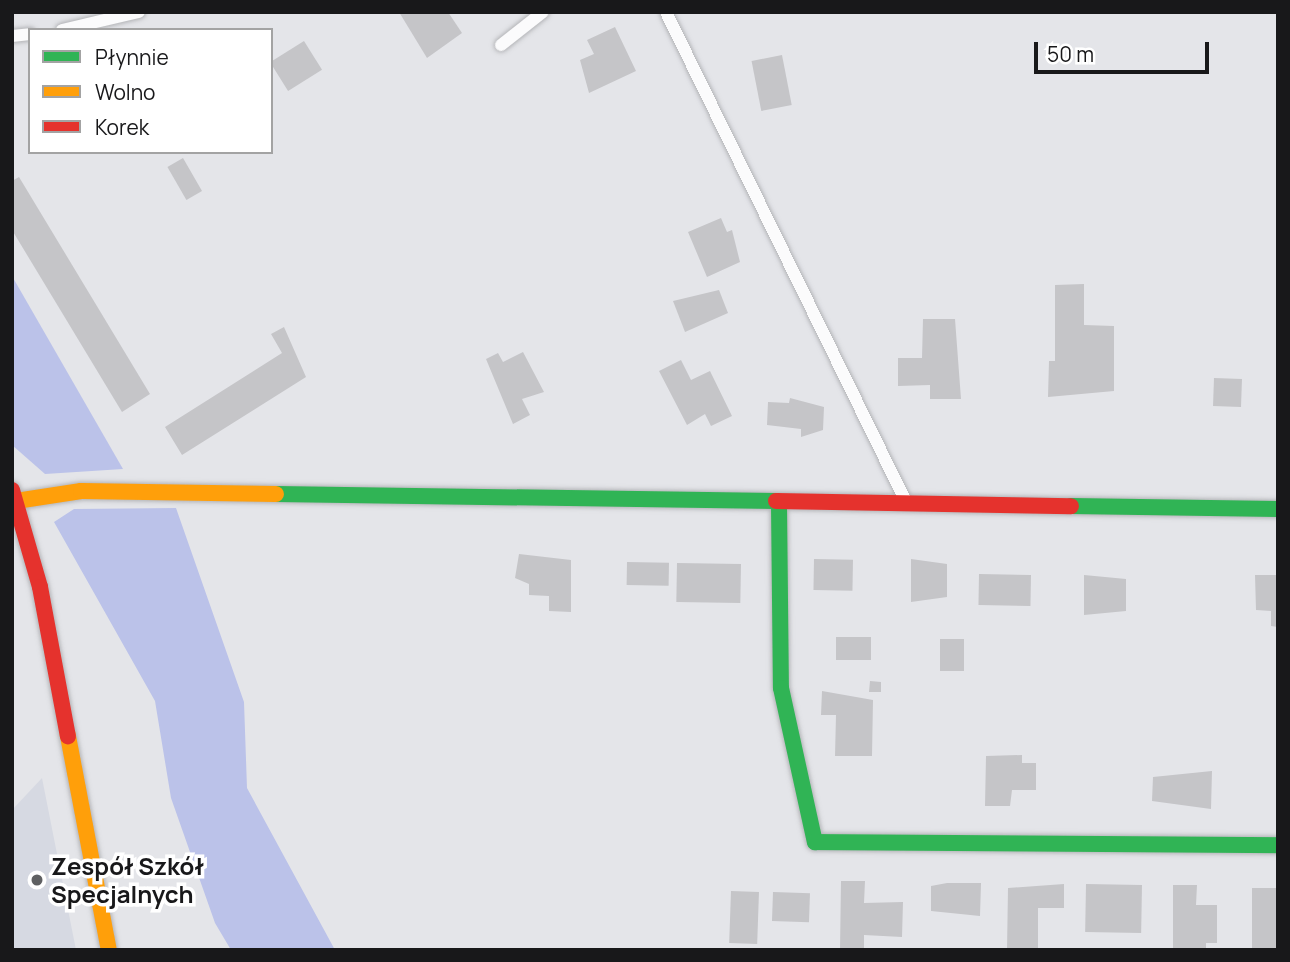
<!DOCTYPE html>
<html>
<head>
<meta charset="utf-8">
<style>
  body { margin:0 }
  #map { position:relative; width:1290px; height:962px; overflow:hidden; background:#e4e5e9; font-family:Manrope,sans-serif }
  div>[style] { position:absolute }
  .built>* { inset:0; background:#d6d9e2 }
  .forest>* { inset:0; background:#bbc2e9 }
  .building>* { inset:0; background:#c5c5c8; transform-origin:0 0 }
  .roads { filter:drop-shadow(0 0 2px #b4b5b8) drop-shadow(0 0 2px #b4b5b8) }
  .lane>* { height:12px; margin:-6px; padding:0 6px; transform-origin:6px; border-radius:6px; background:#fbfbfc }
  .fast>* { height:16px; margin:-8px; padding:0 8px; transform-origin:8px; border-radius:8px; background:#30b455 }
  .slow>* { height:16px; margin:-8px; padding:0 8px; transform-origin:8px; border-radius:8px; background:#ff9f0a }
  .jam>* { height:16px; margin:-8px; padding:0 8px; transform-origin:8px; border-radius:8px; background:#e5322d }
  .dots>* { width:19px; height:19px; translate:-50% -50%; box-sizing:border-box; border:4px solid #fff; border-radius:50% }
  span { translate:-50% -50%; white-space:nowrap; text-align:center; line-height:1.15; -webkit-text-stroke:7px #fff; paint-order:stroke }
  .poi-label { font-size:24px; color:#18181a; font-weight:700 }
  .left { translate:0 -50%; text-align:left }
  .frame { position:absolute; inset:0; border:14px solid #18181a; pointer-events:none }
  .legend { position:absolute; left:28px; top:28px; width:245px; height:126px; box-sizing:border-box; background:#fff; border:2px solid #a3a3a3; margin:0; padding:9px 12px; list-style:none; font-size:21px; color:#18181a }
  .legend li { display:flex; align-items:center; gap:14px; height:35px }
  .legend b { width:35px; border:2px solid #a3a3a3 }
  .scale { position:absolute; left:1034px; top:42px; width:175px; height:32px; box-sizing:border-box; border:4px solid #18181a; border-top:0; padding-left:9px; font-size:21px; line-height:24px; white-space:nowrap; color:#18181a; -webkit-text-stroke:5px #fff; paint-order:stroke }
</style>
</head>
<body>
<div id="map">
  <div class="built">
    <div style="clip-path:polygon(42px 778px,76px 950px,12px 950px,12px 810px)"></div>
  </div>
  <div class="forest">
    <div style="clip-path:polygon(12px 276px,123px 469px,45px 474px,12px 445px)"></div>
    <div style="clip-path:polygon(176px 508px,244px 702px,247px 788px,335px 950px,231px 950px,215px 923px,171px 798px,155px 701px,54px 522px,74px 509px)"></div>
  </div>
  <div class="building">
    <div style="clip-path:polygon(399px 12px,448px 12px,462px 33px,427px 58px)"></div>
    <div style="clip-path:polygon(615px 27px,636px 71px,589px 93px,580px 60px,594px 54px,587px 40px)"></div>
    <div style="left:304px;top:41px;width:34px;height:40px;rotate:58deg"></div>
    <div style="left:782px;top:55px;width:51px;height:31px;rotate:79deg"></div>
    <div style="left:183px;top:158px;width:38px;height:18px;rotate:60deg"></div>
    <div style="clip-path:polygon(19px 177px,150px 394px,122px 412px,12px 230px,12px 181px)"></div>
    <div style="clip-path:polygon(721px 218px,727px 232px,732px 230px,740px 262px,707px 277px,688px 232px)"></div>
    <div style="clip-path:polygon(1084px 284px,1084px 325px,1114px 326px,1114px 391px,1048px 397px,1049px 361px,1055px 361px,1055px 285px)"></div>
    <div style="clip-path:polygon(719px 290px,728px 313px,685px 332px,673px 301px)"></div>
    <div style="clip-path:polygon(923px 319px,955px 319px,961px 399px,930px 399px,930px 385px,898px 386px,898px 358px,922px 358px)"></div>
    <div style="clip-path:polygon(284px 327px,306px 377px,182px 455px,165px 427px,282px 353px,271px 334px)"></div>
    <div style="clip-path:polygon(523px 352px,544px 392px,522px 399px,530px 415px,513px 424px,486px 359px,498px 353px,503px 362px)"></div>
    <div style="clip-path:polygon(681px 360px,691px 380px,710px 371px,732px 416px,711px 426px,705px 414px,687px 425px,659px 371px)"></div>
    <div style="left:1214px;top:378px;width:28px;height:28px;rotate:2deg"></div>
    <div style="clip-path:polygon(790px 398px,824px 407px,823px 430px,801px 437px,801px 429px,767px 425px,768px 402px,789px 403px)"></div>
    <div style="clip-path:polygon(519px 554px,571px 560px,571px 612px,549px 611px,549px 596px,529px 595px,529px 584px,515px 578px)"></div>
    <div style="left:814px;top:559px;width:39px;height:31px;rotate:1deg"></div>
    <div style="clip-path:polygon(911px 559px,947px 564px,947px 597px,911px 602px)"></div>
    <div style="left:627px;top:562px;width:42px;height:23px;rotate:1deg"></div>
    <div style="left:677px;top:563px;width:64px;height:39px;rotate:1deg"></div>
    <div style="left:979px;top:574px;width:52px;height:31px;rotate:1deg"></div>
    <div style="clip-path:polygon(1084px 575px,1126px 579px,1126px 611px,1084px 615px)"></div>
    <div style="clip-path:polygon(1255px 575px,1278px 575px,1278px 627px,1271px 626px,1271px 611px,1256px 610px)"></div>
    <div style="left:836px;top:637px;width:35px;height:23px"></div>
    <div style="left:940px;top:639px;width:24px;height:32px"></div>
    <div style="clip-path:polygon(870px 681px,881px 682px,881px 692px,869px 692px)"></div>
    <div style="clip-path:polygon(822px 691px,873px 700px,872px 756px,835px 756px,836px 715px,821px 715px)"></div>
    <div style="clip-path:polygon(1022px 755px,1022px 763px,1036px 763px,1036px 790px,1012px 790px,1010px 806px,985px 806px,986px 756px)"></div>
    <div style="clip-path:polygon(1212px 771px,1211px 809px,1152px 801px,1153px 777px)"></div>
    <div style="clip-path:polygon(841px 881px,865px 881px,864px 903px,903px 902px,902px 937px,864px 935px,864px 950px,840px 950px)"></div>
    <div style="clip-path:polygon(947px 883px,981px 883px,980px 916px,931px 911px,931px 886px)"></div>
    <div style="clip-path:polygon(1064px 884px,1064px 908px,1038px 908px,1038px 950px,1007px 950px,1008px 888px)"></div>
    <div style="left:1086px;top:884px;width:56px;height:48px;rotate:1deg"></div>
    <div style="clip-path:polygon(1173px 885px,1197px 885px,1196px 905px,1217px 905px,1217px 943px,1206px 943px,1206px 950px,1173px 950px)"></div>
    <div style="left:1252px;top:888px;width:24px;height:62px"></div>
    <div style="left:731px;top:891px;width:28px;height:52px;rotate:2deg"></div>
    <div style="left:773px;top:892px;width:37px;height:29px;rotate:2deg"></div>
  </div>
  <div class="roads">
    <div class="lane">
      <div style="left:666px;top:12px;width:546px;rotate:63.9deg"></div>
      <div style="left:62px;top:30px;width:79px;rotate:-13.2deg"></div>
      <div style="left:12px;top:36px;width:18px;rotate:-6deg"></div>
      <div style="left:501px;top:45px;width:53px;rotate:-38.2deg"></div>
    </div>
    <div class="fast">
      <div style="left:276px;top:494px;width:500px;rotate:0.8deg"></div>
      <div style="left:779px;top:504px;width:184px;rotate:89.4deg"></div>
      <div style="left:781px;top:688px;width:158px;rotate:77.6deg"></div>
      <div style="left:815px;top:842px;width:463px;rotate:0.4deg"></div>
      <div style="left:1071px;top:506px;width:207px;rotate:0.8deg"></div>
    </div>
    <div class="slow">
      <div style="left:16px;top:501px;width:66px;rotate:-8.7deg"></div>
      <div style="left:81px;top:491px;width:195px;rotate:0.9deg"></div>
      <div style="left:68px;top:736px;width:218px;rotate:79.2deg"></div>
    </div>
    <div class="jam">
      <div style="left:12px;top:490px;width:101px;rotate:73.9deg"></div>
      <div style="left:40px;top:587px;width:152px;rotate:79.4deg"></div>
      <div style="left:776px;top:501px;width:295px;rotate:1deg"></div>
    </div>
  </div>
  <div class="dots">
    <div style="left:37px;top:880px;background:#5f6062"></div>
  </div>
  <div class="poi-label">
    <span class="left" style="left:51px;top:880px">Zespół Szkół<br>Specjalnych</span>
  </div>
  <div class="frame"></div>
  <ul class="legend">
  <li><b style="height:9px;background:#30b455"></b>Płynnie</li>
  <li><b style="height:9px;background:#ff9f0a"></b>Wolno</li>
  <li><b style="height:9px;background:#e5322d"></b>Korek</li>
  </ul>
  <div class="scale">50 m</div>
</div>
</body>
</html>
